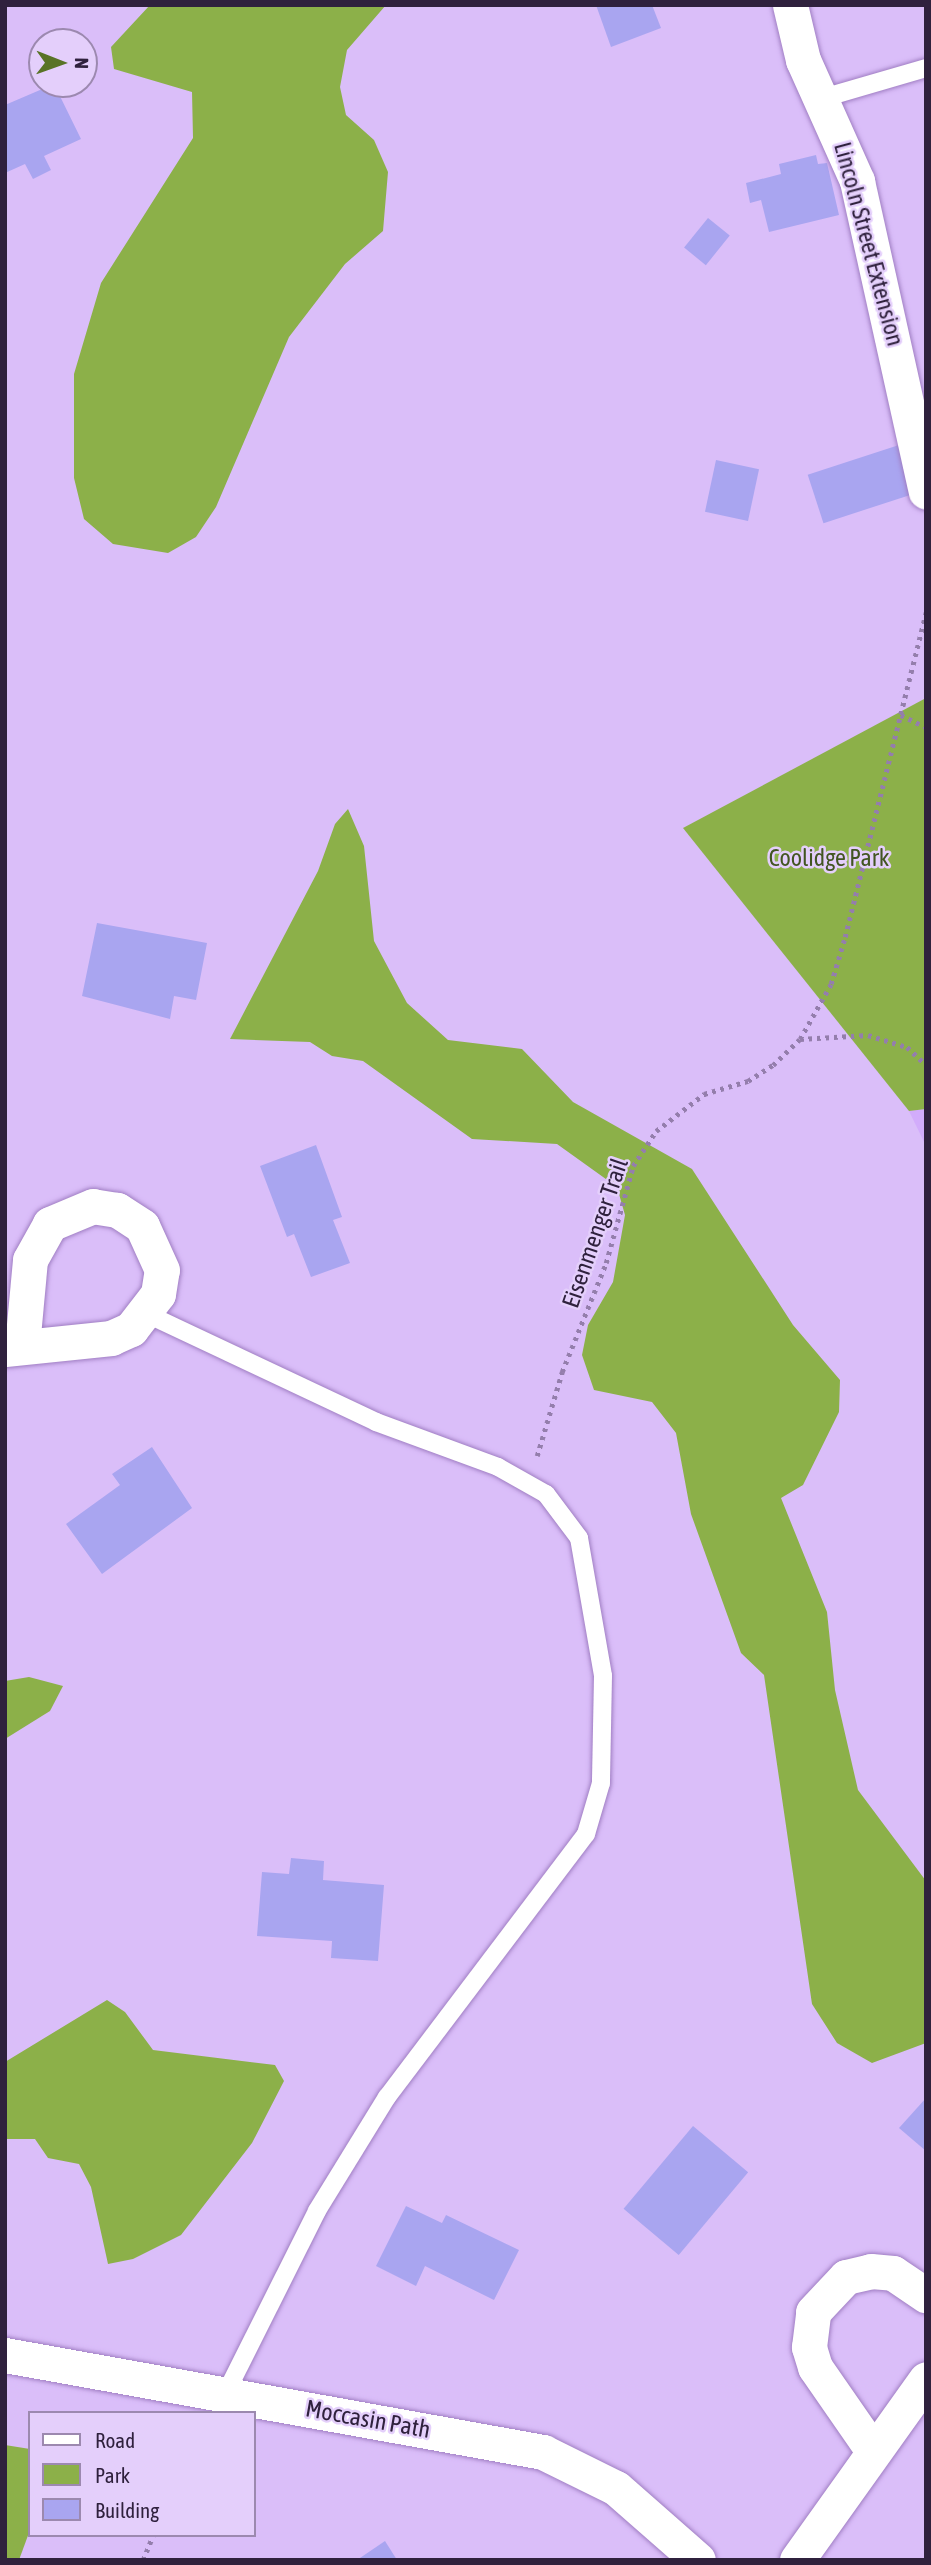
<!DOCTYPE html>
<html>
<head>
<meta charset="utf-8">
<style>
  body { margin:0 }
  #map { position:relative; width:931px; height:2565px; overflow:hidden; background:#dabef9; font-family:"Asap Condensed",sans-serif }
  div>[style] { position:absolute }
  .built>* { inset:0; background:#d2acfb }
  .green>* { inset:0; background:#8cb049 }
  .building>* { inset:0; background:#a9a5f0; transform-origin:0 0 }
  .path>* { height:4.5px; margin-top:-2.25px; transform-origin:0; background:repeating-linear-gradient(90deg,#947eac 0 3.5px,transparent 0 8.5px) }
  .roads { filter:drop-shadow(0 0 2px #a07ec3) drop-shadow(0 0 2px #a07ec3) }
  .lane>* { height:18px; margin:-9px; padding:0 9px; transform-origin:9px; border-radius:9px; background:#fff }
  .street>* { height:35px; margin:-17.5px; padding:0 17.5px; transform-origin:17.5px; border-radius:17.5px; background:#fff }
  span { translate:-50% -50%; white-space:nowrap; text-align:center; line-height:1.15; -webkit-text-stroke:5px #e4cffb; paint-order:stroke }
  .street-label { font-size:24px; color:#2f213d }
  .park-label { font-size:24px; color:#425521 }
  .frame { position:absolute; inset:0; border:7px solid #2f213d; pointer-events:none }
  .legend { position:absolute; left:28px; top:2411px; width:228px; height:126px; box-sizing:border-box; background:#e4cffb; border:2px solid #9c89af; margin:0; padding:9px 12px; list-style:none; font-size:21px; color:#2f213d }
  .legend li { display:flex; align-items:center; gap:14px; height:35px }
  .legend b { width:35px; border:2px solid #9c89af }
  .north { position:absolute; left:28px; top:28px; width:70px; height:70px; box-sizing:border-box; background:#e4cffb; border:2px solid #9c89af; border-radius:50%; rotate:91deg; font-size:19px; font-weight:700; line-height:28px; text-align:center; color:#2f213d }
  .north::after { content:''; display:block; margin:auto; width:24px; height:32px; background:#597326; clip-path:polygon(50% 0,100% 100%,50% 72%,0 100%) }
</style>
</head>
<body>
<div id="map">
  <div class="built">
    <div style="clip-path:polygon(926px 1109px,926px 1146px,909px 1111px)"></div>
  </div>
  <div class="green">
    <div style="clip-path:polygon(150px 5px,386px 5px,347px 50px,340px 87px,346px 115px,374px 140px,388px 172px,383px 231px,345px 264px,289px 337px,216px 507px,196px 537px,168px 553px,113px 544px,84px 519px,74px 478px,74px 374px,101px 283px,193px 138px,192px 92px,114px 69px,111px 47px)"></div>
    <div style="clip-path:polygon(926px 698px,926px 1109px,909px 1111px,683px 828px)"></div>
    <div style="clip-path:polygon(348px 809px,364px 846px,374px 941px,407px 1003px,448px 1040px,522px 1049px,573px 1102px,692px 1169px,793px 1325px,840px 1380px,839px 1412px,803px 1485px,781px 1498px,827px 1612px,835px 1690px,858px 1790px,926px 1881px,926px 2043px,872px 2063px,837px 2043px,812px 2004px,764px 1675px,741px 1653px,691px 1514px,676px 1433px,652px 1402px,594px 1390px,582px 1355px,588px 1325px,613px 1282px,625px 1215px,617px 1187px,557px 1144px,472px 1139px,363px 1061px,332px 1056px,310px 1042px,230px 1039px,318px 871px,335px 824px)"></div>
    <div style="clip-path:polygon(29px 1677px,63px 1686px,50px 1711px,5px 1739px,5px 1681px)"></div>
    <div style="clip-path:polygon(107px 2000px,125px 2012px,153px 2050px,275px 2065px,284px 2081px,252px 2143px,181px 2235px,133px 2259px,108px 2264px,91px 2187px,79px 2164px,48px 2158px,35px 2139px,5px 2139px,5px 2062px)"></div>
    <div style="clip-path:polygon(5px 2445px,30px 2449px,30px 2530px,19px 2560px,5px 2560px)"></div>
  </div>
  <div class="building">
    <div style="clip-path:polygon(596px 5px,652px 5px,661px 28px,611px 47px)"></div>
    <div style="clip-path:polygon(54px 84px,81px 139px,44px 156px,51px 170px,33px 179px,25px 164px,5px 173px,5px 105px)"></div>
    <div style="clip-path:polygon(816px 155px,818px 164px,827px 163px,839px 215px,769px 232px,761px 200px,750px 203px,746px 183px,781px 174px,779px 164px)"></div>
    <div style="left:708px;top:218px;width:28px;height:38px;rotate:39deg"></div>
    <div style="left:899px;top:445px;width:51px;height:96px;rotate:72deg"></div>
    <div style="left:716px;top:460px;width:44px;height:53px;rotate:12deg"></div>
    <div style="clip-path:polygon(97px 923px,207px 943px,196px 1000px,174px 996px,170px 1019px,82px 996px)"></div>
    <div style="clip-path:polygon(316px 1145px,342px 1217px,333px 1220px,350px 1263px,311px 1277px,294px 1234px,287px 1237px,260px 1166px)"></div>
    <div style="clip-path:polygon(152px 1447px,192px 1508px,102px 1574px,66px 1524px,120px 1485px,112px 1474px)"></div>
    <div style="clip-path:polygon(291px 1858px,324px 1861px,323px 1880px,384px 1885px,378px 1961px,331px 1958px,332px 1941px,257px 1936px,262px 1872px,289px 1874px)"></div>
    <div style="clip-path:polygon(926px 2098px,926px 2151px,899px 2128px)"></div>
    <div style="left:693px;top:2126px;width:72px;height:108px;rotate:40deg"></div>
    <div style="clip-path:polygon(406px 2206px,442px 2223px,446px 2215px,519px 2250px,494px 2300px,425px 2266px,416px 2286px,376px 2266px)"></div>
    <div style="clip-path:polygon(385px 2541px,397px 2560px,357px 2560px)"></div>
  </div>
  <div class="path">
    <div style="left:901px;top:715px;width:28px;rotate:26deg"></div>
    <div style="left:800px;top:1039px;width:63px;rotate:-60.6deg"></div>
    <div style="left:831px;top:984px;width:49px;rotate:-73.4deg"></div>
    <div style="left:845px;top:937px;width:335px;rotate:-76deg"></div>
    <div style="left:537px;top:1456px;width:88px;rotate:-73.4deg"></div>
    <div style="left:562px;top:1372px;width:118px;rotate:-68deg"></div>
    <div style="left:606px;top:1263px;width:101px;rotate:-74.4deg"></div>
    <div style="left:633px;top:1166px;width:42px;rotate:-56.7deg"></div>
    <div style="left:656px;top:1131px;width:61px;rotate:-37.6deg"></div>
    <div style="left:704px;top:1094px;width:46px;rotate:-16.5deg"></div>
    <div style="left:748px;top:1081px;width:30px;rotate:-33deg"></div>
    <div style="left:773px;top:1065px;width:37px;rotate:-44deg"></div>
    <div style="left:800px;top:1039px;width:68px;rotate:-3.4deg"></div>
    <div style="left:868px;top:1035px;width:41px;rotate:17.1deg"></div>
    <div style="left:907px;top:1047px;width:26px;rotate:43deg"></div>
    <div style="left:143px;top:2560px;width:27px;rotate:-68deg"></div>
  </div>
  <div class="roads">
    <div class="lane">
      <div style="left:823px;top:98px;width:107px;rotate:-16.2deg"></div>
      <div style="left:147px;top:1314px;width:253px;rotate:25.2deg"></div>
      <div style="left:376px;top:1422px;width:130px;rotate:20.2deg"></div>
      <div style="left:498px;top:1467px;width:55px;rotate:29.4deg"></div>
      <div style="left:546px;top:1494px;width:55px;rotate:53.1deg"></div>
      <div style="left:579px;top:1538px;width:140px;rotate:80.1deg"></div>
      <div style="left:603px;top:1676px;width:107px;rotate:91.1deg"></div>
      <div style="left:601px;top:1783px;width:53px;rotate:106.4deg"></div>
      <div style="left:586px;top:1834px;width:330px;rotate:127.1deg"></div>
      <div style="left:387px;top:2097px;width:134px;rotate:121.6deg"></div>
      <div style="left:317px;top:2211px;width:203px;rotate:116.6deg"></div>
    </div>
    <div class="street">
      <div style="left:790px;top:5px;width:57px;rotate:76.7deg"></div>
      <div style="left:803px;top:60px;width:133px;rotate:65.9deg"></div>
      <div style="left:857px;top:181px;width:318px;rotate:77.5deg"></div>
      <div style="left:5px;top:1349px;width:107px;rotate:-5.9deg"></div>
      <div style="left:111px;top:1338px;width:22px;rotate:-24deg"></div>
      <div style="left:131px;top:1329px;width:44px;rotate:-52.4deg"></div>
      <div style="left:158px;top:1294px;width:24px;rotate:-81deg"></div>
      <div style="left:162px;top:1270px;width:48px;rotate:-114.4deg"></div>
      <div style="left:142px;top:1226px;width:30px;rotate:-147deg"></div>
      <div style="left:117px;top:1210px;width:24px;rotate:-171deg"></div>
      <div style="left:93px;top:1206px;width:47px;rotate:157.3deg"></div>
      <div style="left:50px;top:1224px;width:41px;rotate:119.1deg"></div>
      <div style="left:30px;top:1260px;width:87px;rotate:95.3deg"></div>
      <div style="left:5px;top:2355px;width:547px;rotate:10.22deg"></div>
      <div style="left:543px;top:2452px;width:81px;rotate:26.3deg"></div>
      <div style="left:616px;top:2488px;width:109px;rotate:41.3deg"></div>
      <div style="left:871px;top:2448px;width:98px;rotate:-124.7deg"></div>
      <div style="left:815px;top:2367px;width:21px;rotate:-107deg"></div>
      <div style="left:809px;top:2347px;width:35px;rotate:-83deg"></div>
      <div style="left:813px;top:2312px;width:48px;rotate:-46.7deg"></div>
      <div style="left:846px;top:2277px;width:26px;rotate:-13deg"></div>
      <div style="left:871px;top:2271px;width:22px;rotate:5deg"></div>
      <div style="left:893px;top:2273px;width:40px;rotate:34deg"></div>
      <div style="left:797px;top:2560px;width:222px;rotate:-54.5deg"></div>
    </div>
  </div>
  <div class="street-label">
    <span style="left:869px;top:244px;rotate:75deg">Lincoln Street Extension</span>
    <span style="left:595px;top:1233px;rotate:-71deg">Eisenmenger Trail</span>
    <span style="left:368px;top:2419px;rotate:10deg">Moccasin Path</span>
  </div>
  <div class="park-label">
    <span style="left:829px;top:858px">Coolidge Park</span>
  </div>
  <div class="frame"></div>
  <ul class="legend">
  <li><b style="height:9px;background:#fff"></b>Road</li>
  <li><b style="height:19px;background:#8cb049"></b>Park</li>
  <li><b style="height:19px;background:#a9a5f0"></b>Building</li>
  </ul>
  <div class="north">N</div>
</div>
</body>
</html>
